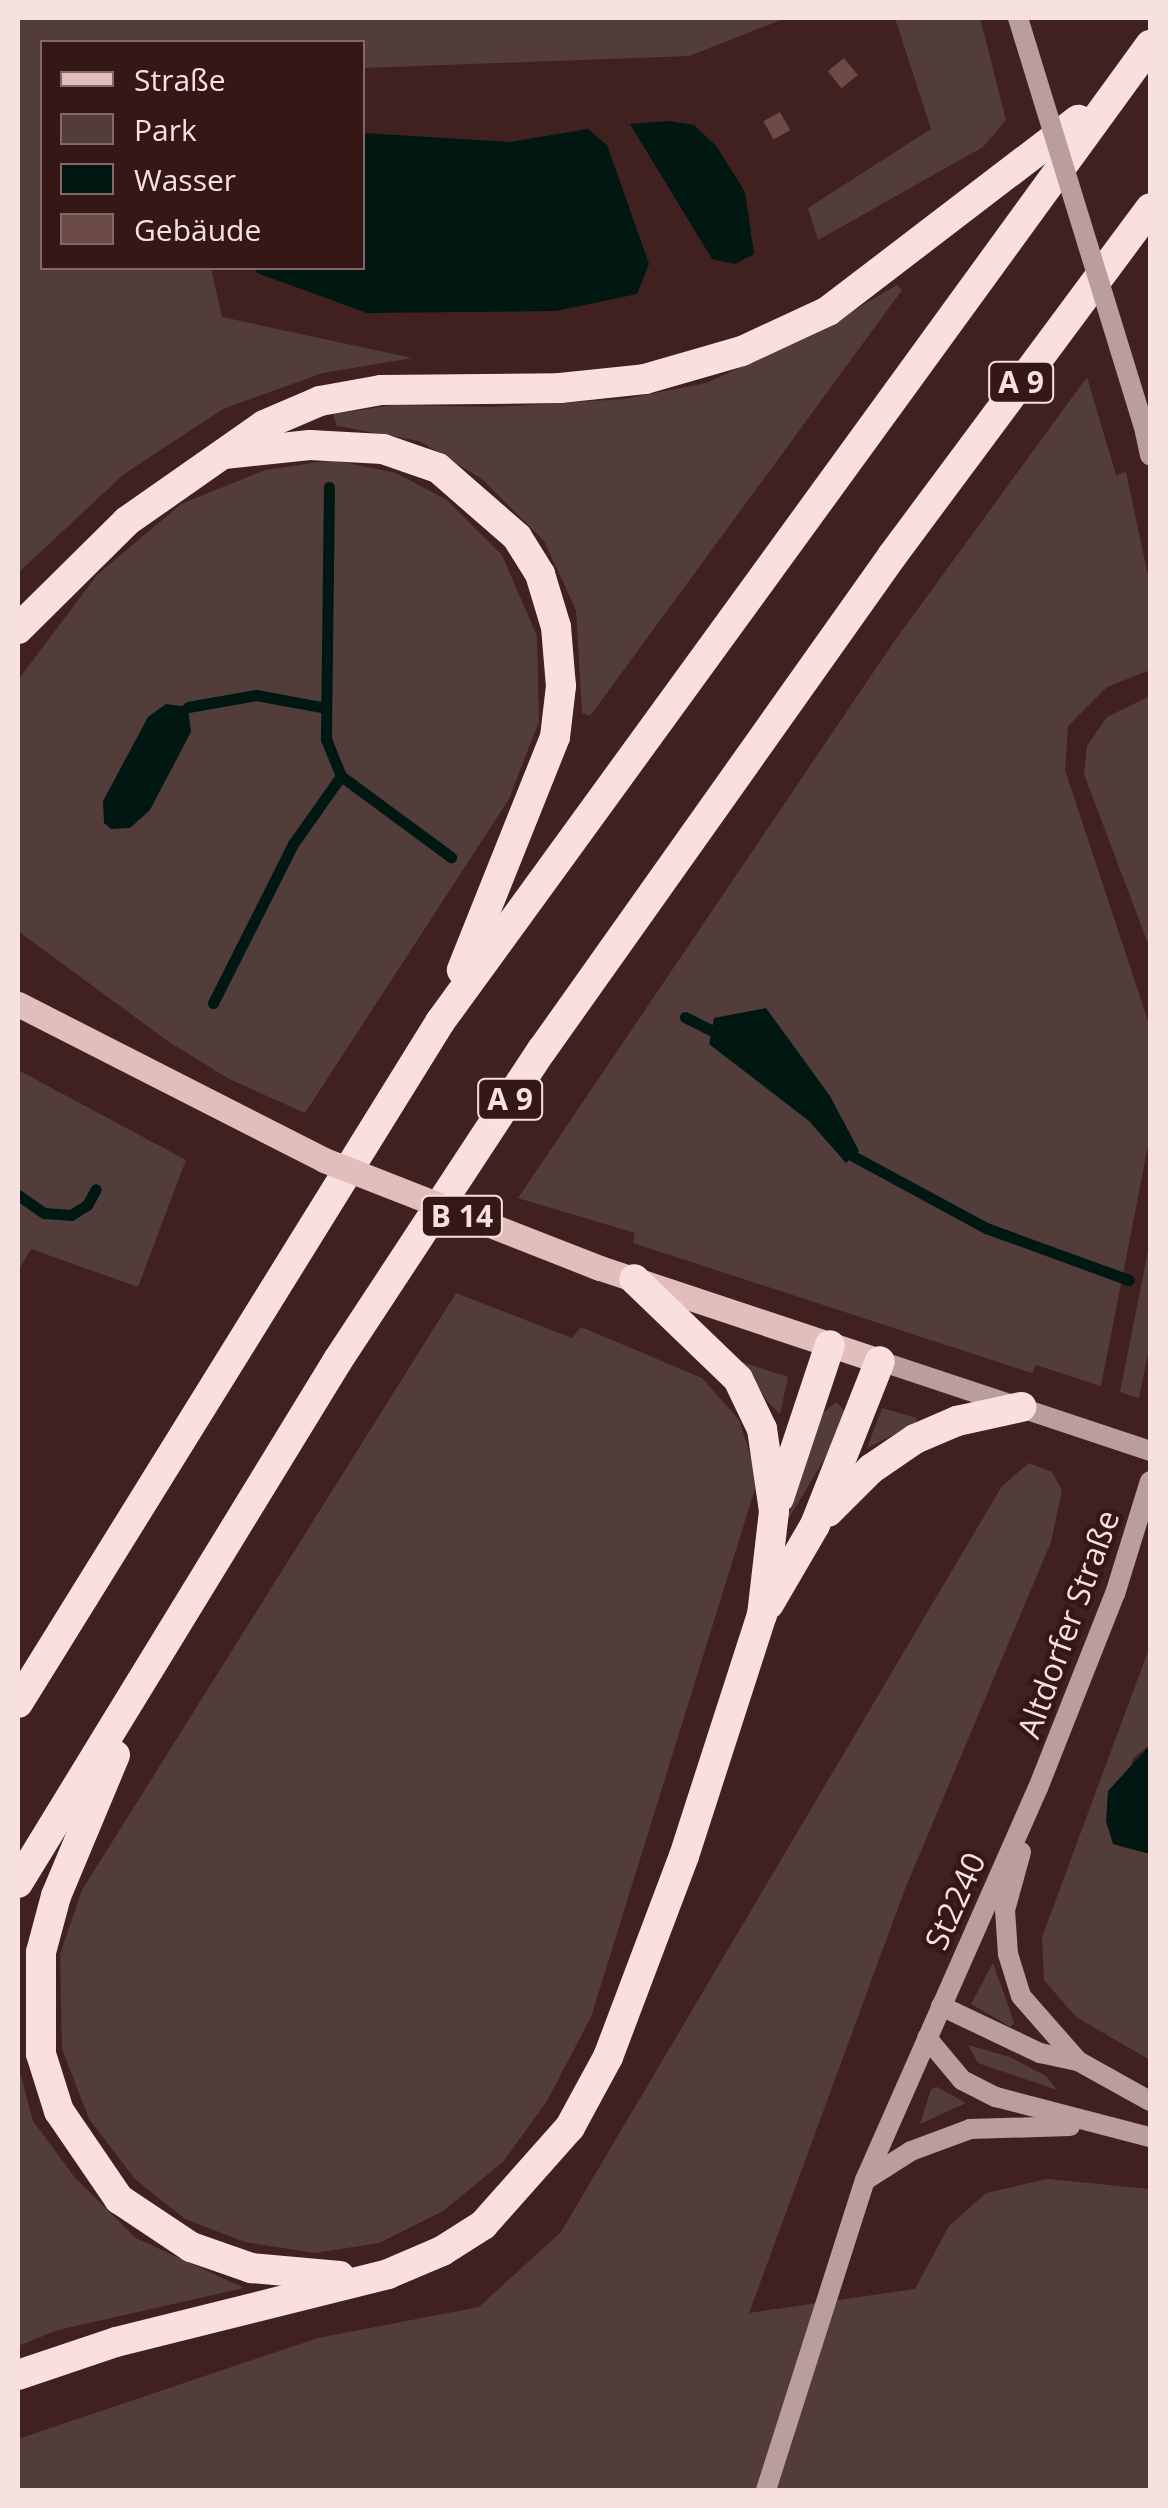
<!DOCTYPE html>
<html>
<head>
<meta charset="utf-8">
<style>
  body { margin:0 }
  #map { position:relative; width:1168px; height:2508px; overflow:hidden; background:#402120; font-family:"Open Sans",sans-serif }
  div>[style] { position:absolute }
  .green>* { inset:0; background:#523d3b }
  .water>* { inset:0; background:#001712 }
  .stream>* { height:11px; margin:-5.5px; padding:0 5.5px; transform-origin:5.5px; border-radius:5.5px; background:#001712 }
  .building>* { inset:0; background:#6c4a47; transform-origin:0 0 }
  .secondary>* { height:20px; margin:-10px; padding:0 10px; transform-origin:10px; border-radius:10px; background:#b99e9c }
  .primary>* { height:25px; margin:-12.5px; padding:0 12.5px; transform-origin:12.5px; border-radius:12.5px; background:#e1bebb }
  .highway>* { height:30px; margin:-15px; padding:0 15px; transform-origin:15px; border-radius:15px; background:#f9e0de }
  .secondary-bridge>* { height:20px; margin:-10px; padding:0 10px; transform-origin:10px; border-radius:10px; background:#b99e9c }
  .primary-bridge>* { height:25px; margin:-12.5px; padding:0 12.5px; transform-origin:12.5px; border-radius:12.5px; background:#e1bebb }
  span { translate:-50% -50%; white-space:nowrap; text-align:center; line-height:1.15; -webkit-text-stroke:9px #351816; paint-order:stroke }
  .shield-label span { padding:2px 8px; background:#351816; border:2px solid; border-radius:8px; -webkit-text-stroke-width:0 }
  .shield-label { font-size:30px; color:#f7e1e0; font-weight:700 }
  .street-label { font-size:32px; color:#f7e1e0 }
  .frame { position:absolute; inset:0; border:20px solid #f7e1e0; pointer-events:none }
  .legend { position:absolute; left:40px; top:40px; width:325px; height:230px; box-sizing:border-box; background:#351816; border:2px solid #836867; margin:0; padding:12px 18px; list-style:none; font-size:30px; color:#f7e1e0 }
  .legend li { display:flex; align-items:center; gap:20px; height:50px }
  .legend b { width:50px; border:2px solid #836867 }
</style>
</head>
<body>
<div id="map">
  <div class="green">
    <div style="clip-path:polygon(18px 18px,786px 18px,689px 56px,363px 68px,362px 42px,42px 42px,42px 268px,211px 268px,222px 317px,412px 358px,323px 373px,223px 409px,124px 474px,18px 573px)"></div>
    <div style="clip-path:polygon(895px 18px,980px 18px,1006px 120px,983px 147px,818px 240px,808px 208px,931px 129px)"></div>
    <div style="clip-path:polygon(897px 285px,902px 290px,590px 716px,582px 713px,576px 610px,544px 541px,482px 479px,419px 441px,337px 426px,333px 414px,394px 405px,495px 407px,624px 399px,706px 383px,808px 337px)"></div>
    <div style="clip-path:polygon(1087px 377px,1116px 475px,1126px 472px,1150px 585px,1150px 670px,1107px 687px,1068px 726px,1065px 770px,1150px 1027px,1150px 1136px,1101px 1386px,1036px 1365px,1032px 1373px,633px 1243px,635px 1233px,518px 1198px,893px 643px)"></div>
    <div style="clip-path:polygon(333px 460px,396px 473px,447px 500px,502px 555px,537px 636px,539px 721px,509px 799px,305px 1113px,229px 1079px,169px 1042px,18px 931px,18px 680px,97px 575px,181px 504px,265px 470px)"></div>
    <div style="clip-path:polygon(1150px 696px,1150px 949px,1084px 774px,1087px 746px,1107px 717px)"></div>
    <div style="clip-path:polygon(18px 1070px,186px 1160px,138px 1287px,31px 1249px,18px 1271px)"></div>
    <div style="clip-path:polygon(1150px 1241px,1150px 1344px,1139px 1398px,1120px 1392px)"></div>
    <div style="clip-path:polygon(456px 1293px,572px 1338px,581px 1327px,702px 1378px,739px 1420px,758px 1479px,591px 2017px,547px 2101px,503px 2162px,443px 2211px,379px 2243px,315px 2253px,245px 2242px,185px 2219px,135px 2179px,89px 2119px,62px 2049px,60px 1954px,82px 1890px)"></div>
    <div style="clip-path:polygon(742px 1362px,788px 1377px,780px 1414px,768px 1402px)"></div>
    <div style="clip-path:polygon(836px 1402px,844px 1410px,834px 1443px,786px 1523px,823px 1413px)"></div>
    <div style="clip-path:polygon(882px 1408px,917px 1418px,915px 1424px,867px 1448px)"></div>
    <div style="clip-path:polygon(1029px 1463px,1052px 1472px,1062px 1490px,1051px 1542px,905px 1889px,749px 2313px,915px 2289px,949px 2226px,986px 2193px,1047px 2179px,1150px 2189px,1150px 2490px,18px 2490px,18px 2439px,318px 2338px,479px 2307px,561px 2232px,1002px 1486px)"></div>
    <div style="clip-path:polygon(1150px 1646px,1150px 1745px,1133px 1758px,1113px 1844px,1150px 1854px,1150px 2060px,1076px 2017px,1044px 1980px,1042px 1937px)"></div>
    <div style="clip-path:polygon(993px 1963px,1014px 2022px,1011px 2027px,971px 2004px)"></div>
    <div style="clip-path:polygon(968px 2045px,1010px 2057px,1046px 2076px,1057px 2090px,978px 2063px)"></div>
    <div style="clip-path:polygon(18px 2065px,33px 2121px,76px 2179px,136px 2238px,244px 2288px,58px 2330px,18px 2346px)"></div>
    <div style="clip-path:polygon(937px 2087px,966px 2103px,920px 2124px,931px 2089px)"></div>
  </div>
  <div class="water">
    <div style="clip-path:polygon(668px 121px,694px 125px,717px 147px,745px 192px,754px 254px,735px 264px,712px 259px,630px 124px)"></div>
    <div style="clip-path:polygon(588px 129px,607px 145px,649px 264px,637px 294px,556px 311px,367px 313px,257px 273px,256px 268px,362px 268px,363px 133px,510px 142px)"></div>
    <div style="clip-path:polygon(166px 704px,188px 707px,191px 732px,150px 810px,130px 828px,111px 829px,104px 823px,103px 801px,148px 717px)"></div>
    <div style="clip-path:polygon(766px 1008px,830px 1096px,859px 1151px,846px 1163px,809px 1121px,709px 1044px,714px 1018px)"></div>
    <div style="clip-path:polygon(1150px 1745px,1150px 1854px,1113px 1844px,1106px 1821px,1108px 1791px)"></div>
  </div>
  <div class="stream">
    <div style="left:329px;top:487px;width:252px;rotate:90.7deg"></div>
    <div style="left:326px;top:739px;width:40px;rotate:68deg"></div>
    <div style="left:341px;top:776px;width:137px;rotate:36.4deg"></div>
    <div style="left:188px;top:707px;width:69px;rotate:-10deg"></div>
    <div style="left:256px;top:695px;width:71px;rotate:10.5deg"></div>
    <div style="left:213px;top:1003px;width:178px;rotate:-63.3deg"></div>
    <div style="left:293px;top:844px;width:83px;rotate:-54.8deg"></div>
    <div style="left:685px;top:1017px;width:29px;rotate:27deg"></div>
    <div style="left:853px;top:1156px;width:151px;rotate:28.4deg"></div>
    <div style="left:986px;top:1228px;width:152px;rotate:20deg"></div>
    <div style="left:18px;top:1195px;width:32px;rotate:35deg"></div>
    <div style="left:44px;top:1213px;width:27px;rotate:4deg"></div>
    <div style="left:71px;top:1215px;width:19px;rotate:-32deg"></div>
    <div style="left:87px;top:1205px;width:18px;rotate:-61deg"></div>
  </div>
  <div class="building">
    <div style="left:844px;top:58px;width:22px;height:21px;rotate:51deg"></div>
    <div style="left:780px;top:112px;width:21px;height:19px;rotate:61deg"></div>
  </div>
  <div class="secondary">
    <div style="left:1145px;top:432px;width:24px;rotate:78deg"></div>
    <div style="left:880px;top:1361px;width:285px;rotate:18.4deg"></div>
    <div style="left:1021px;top:1852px;width:60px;rotate:105.4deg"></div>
    <div style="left:1005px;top:1910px;width:44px;rotate:86.1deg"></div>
    <div style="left:1008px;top:1954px;width:44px;rotate:72.8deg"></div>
    <div style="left:1021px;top:1996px;width:86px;rotate:48.8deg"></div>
    <div style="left:1078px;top:2061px;width:82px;rotate:29.1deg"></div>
    <div style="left:941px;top:2006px;width:110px;rotate:25.4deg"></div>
    <div style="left:1040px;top:2053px;width:38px;rotate:12deg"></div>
    <div style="left:927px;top:2038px;width:55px;rotate:50.2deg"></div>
    <div style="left:962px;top:2080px;width:38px;rotate:27deg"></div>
    <div style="left:996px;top:2097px;width:159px;rotate:14.6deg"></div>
    <div style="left:867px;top:2179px;width:52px;rotate:-32.5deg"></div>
    <div style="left:911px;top:2151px;width:63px;rotate:-20.4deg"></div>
    <div style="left:970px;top:2129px;width:100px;rotate:-1.7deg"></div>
    <div style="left:766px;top:2490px;width:325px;rotate:-72.3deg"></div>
    <div style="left:865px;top:2180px;width:428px;rotate:-66.2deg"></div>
    <div style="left:1038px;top:1788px;width:209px;rotate:-68.4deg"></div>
    <div style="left:1115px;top:1594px;width:118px;rotate:-72.8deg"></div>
  </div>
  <div class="primary">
    <div style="left:18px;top:1004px;width:343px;rotate:27deg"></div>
    <div style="left:600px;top:1268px;width:295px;rotate:18.4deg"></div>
  </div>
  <div class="highway">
    <div style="left:224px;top:454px;width:86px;rotate:-6deg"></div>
    <div style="left:310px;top:445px;width:73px;rotate:3.1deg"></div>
    <div style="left:383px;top:449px;width:58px;rotate:19.1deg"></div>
    <div style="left:438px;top:468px;width:105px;rotate:41.1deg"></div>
    <div style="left:517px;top:537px;width:44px;rotate:58.1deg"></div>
    <div style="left:540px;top:574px;width:55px;rotate:73.2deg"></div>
    <div style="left:556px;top:627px;width:59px;rotate:85.2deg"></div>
    <div style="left:561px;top:686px;width:51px;rotate:96.7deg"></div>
    <div style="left:555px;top:737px;width:251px;rotate:111.8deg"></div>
    <div style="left:18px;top:629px;width:153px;rotate:-44.7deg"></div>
    <div style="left:127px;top:521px;width:167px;rotate:-35deg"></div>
    <div style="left:264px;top:425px;width:61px;rotate:-23.2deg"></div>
    <div style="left:320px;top:401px;width:62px;rotate:-10.2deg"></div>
    <div style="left:381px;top:390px;width:179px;rotate:-0.6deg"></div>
    <div style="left:560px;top:388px;width:85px;rotate:-6deg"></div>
    <div style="left:645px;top:379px;width:101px;rotate:-16.1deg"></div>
    <div style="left:742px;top:351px;width:95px;rotate:-24.9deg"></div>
    <div style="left:828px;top:311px;width:315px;rotate:-37.4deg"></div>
    <div style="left:779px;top:1498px;width:161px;rotate:-71.6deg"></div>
    <div style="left:828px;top:1512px;width:61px;rotate:-45deg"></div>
    <div style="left:871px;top:1469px;width:53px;rotate:-34.3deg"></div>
    <div style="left:915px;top:1439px;width:46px;rotate:-23.2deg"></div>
    <div style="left:957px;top:1421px;width:66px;rotate:-12.3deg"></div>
    <div style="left:769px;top:1604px;width:91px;rotate:-59.8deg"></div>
    <div style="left:815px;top:1525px;width:176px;rotate:-68.4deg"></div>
    <div style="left:18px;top:1703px;width:801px;rotate:-58.21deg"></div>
    <div style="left:440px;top:1022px;width:1208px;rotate:-53.99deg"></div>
    <div style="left:115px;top:1755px;width:153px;rotate:112.7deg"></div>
    <div style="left:56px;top:1896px;width:58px;rotate:105deg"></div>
    <div style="left:41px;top:1952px;width:102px;rotate:90deg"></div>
    <div style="left:41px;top:2054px;width:60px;rotate:72.5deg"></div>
    <div style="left:59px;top:2111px;width:107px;rotate:55.7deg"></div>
    <div style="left:119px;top:2199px;width:87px;rotate:33.7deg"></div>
    <div style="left:191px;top:2247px;width:64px;rotate:19.3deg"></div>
    <div style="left:251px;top:2268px;width:89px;rotate:5.1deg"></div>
    <div style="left:18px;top:1883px;width:613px;rotate:-58.54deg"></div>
    <div style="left:338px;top:1360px;width:371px;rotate:-56.7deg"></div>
    <div style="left:542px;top:1050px;width:605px;rotate:-54.68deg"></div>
    <div style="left:892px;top:556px;width:433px;rotate:-53.4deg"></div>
    <div style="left:18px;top:2375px;width:103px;rotate:-18.6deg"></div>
    <div style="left:116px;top:2342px;width:280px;rotate:-14deg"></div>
    <div style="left:388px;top:2274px;width:59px;rotate:-23.1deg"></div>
    <div style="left:442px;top:2251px;width:49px;rotate:-32.4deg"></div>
    <div style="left:483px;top:2225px;width:131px;rotate:-48.4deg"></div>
    <div style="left:570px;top:2127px;width:80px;rotate:-61.5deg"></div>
    <div style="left:608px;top:2057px;width:215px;rotate:-69.3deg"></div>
    <div style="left:684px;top:1856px;width:253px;rotate:-72.1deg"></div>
    <div style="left:762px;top:1615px;width:105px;rotate:-83.4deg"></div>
    <div style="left:774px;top:1511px;width:83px;rotate:-98.3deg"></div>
    <div style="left:762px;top:1429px;width:55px;rotate:-115.6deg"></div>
    <div style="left:738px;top:1379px;width:144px;rotate:-136.1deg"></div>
  </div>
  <div class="secondary-bridge">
    <div style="left:1018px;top:18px;width:433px;rotate:72.9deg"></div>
  </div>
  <div class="primary-bridge">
    <div style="left:324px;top:1160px;width:296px;rotate:21.4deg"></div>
  </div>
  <div class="shield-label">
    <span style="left:1021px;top:382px">A 9</span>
    <span style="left:510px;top:1099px">A 9</span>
    <span style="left:462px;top:1216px">B 14</span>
  </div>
  <div class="street-label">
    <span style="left:1068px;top:1624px;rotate:-70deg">Altdorfer Straße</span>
    <span style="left:955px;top:1901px;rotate:-66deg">St2240</span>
  </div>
  <div class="frame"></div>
  <ul class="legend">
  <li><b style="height:12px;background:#e1bebb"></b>Straße</li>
  <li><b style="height:28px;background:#523d3b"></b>Park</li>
  <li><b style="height:28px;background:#001712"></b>Wasser</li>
  <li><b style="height:28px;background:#6c4a47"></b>Gebäude</li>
  </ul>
</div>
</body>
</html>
